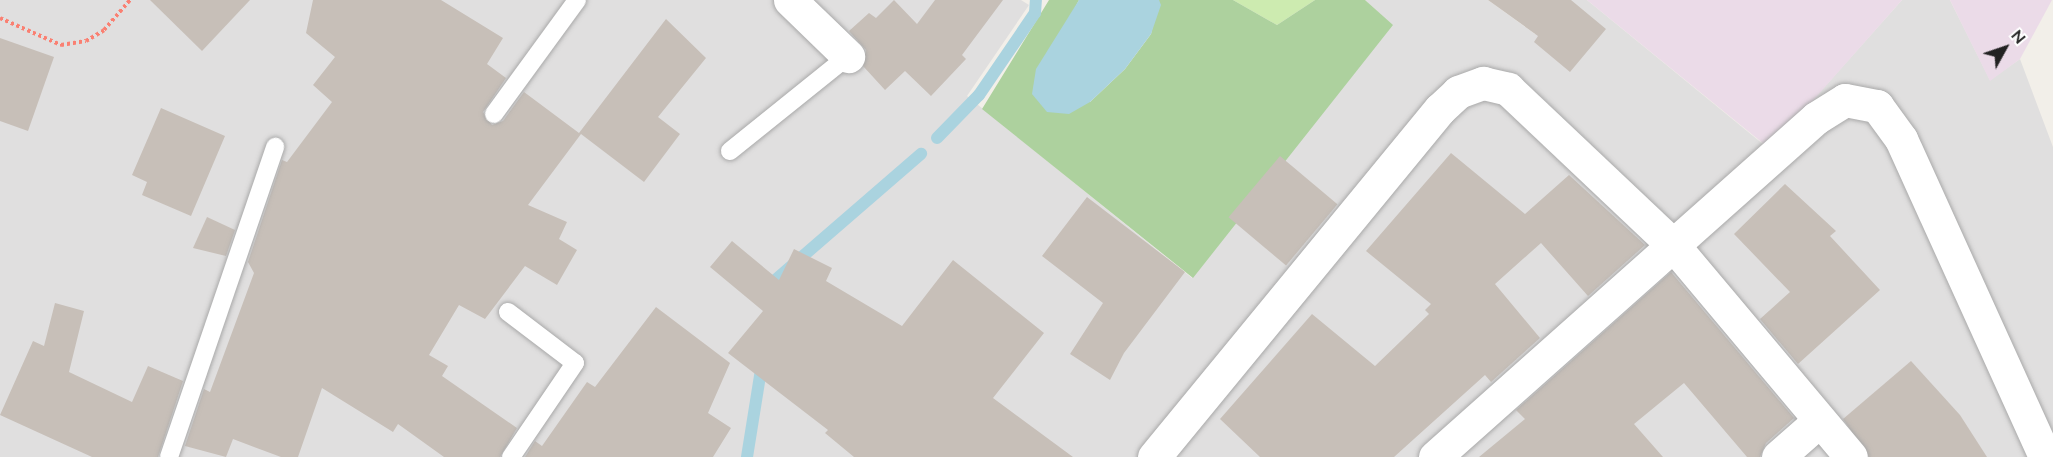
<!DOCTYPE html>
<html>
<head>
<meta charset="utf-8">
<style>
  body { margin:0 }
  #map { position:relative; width:2053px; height:457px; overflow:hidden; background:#f2efe9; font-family:Mulish,sans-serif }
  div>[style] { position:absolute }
  .residential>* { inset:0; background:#e0dfdf }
  .industrial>* { inset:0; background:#ebdbe8 }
  .grass>* { inset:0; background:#cdebb0 }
  .forest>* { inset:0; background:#add19e }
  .water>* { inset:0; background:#aad3df }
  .stream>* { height:12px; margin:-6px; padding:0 6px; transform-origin:6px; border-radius:6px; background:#aad3df }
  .building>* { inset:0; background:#c7bfb8; transform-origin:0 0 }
  .path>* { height:4px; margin-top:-2px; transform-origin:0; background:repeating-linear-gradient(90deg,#fa8072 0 3px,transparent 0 6px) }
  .roads { filter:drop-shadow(0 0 2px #a9a9a9) drop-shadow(0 0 2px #a9a9a9) }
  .service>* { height:18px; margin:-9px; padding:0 9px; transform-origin:9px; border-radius:9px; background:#fff }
  .minor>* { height:33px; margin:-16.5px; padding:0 16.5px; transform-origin:16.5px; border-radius:16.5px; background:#fff }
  span { translate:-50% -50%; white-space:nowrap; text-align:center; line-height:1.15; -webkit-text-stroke:4.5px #fff; paint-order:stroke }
  .north { position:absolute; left:1975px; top:18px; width:60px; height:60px; -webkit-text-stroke:4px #fff; paint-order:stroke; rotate:50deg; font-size:16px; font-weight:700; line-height:24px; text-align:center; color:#222 }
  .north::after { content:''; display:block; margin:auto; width:21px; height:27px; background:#222; clip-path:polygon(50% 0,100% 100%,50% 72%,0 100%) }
</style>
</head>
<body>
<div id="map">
  <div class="residential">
    <div style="clip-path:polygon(0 0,1021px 0,1029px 5px,967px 96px,1192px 278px,1392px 25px,1365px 0,1488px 0,1535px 34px,1562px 0,1587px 0,1769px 149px,1902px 0,1950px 0,1990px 80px,2020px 59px,2053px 147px,2053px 457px,0 457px)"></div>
  </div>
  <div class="industrial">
    <div style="clip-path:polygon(1587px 0,1902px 0,1770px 149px)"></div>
    <div style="clip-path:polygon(1950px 0,2052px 0,2020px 59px,1990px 81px)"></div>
  </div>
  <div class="grass">
    <div style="clip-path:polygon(1233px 0,1315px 0,1277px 25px)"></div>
  </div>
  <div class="forest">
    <div style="clip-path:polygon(1049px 0,1079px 0,1062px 33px,1090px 102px,1125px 69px,1151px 34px,1159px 0,1233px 0,1277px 25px,1315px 0,1365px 0,1393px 25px,1193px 278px,982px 109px)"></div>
  </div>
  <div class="water">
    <div style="clip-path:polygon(1079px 0,1159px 0,1161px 5px,1151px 34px,1125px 69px,1090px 102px,1069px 114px,1047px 112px,1032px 94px,1036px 69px)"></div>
  </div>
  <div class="stream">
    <div style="left:937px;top:138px;width:60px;rotate:-45.7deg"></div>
    <div style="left:979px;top:95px;width:99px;rotate:-55.7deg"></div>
    <div style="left:1035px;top:13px;width:13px;rotate:-86deg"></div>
    <div style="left:772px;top:292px;width:10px;rotate:-84deg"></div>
    <div style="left:773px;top:282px;width:196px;rotate:-40.9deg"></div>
    <div style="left:747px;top:457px;width:95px;rotate:-80.9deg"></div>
  </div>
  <div class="building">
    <div style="clip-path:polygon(150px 0,250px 0,202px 51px)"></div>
    <div style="clip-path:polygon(313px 0,441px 0,503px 38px,487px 64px,506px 78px,483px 112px,492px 125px,503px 121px,524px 92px,579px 133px,666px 19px,706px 58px,658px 117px,680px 134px,644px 182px,581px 134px,528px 205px,567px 222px,559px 239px,577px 250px,557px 285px,525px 266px,485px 319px,459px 305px,429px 355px,448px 366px,442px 376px,517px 428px,500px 457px,444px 457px,398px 424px,393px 432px,322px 388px,298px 457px,281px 457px,233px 439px,226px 457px,185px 446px,204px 389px,210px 392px,254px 273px,248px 262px,282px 160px,287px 162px,332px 102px,313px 85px,335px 57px,306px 33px)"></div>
    <div style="clip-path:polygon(894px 0,917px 24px,935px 0,1003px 0,962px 55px,966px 59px,931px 96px,905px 71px,885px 90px,863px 66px,866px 50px,849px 31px,869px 13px,876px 18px)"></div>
    <div style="clip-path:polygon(1488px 0,1571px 0,1606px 29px,1570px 72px,1534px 42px,1538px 36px)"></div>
    <div style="clip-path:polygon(0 38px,54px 57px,28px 131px,0 121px)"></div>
    <div style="clip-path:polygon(161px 108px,225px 136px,191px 216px,142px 195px,147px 182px,132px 175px)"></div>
    <div style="clip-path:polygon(1451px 153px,1525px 214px,1569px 175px,1645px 245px,1588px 296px,1541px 243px,1495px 284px,1540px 338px,1491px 382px,1485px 375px,1394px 457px,1260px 457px,1220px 419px,1312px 314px,1375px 366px,1429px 314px,1425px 310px,1431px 304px,1366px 251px)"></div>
    <div style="left:1280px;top:156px;width:75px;height:80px;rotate:40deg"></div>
    <div style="clip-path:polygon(1785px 184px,1836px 231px,1830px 236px,1880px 290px,1798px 364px,1760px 319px,1790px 292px,1734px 234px)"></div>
    <div style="clip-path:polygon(1087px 197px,1185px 272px,1124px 353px,1110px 380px,1070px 354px,1103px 303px,1042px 256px)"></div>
    <div style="clip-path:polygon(207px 217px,235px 230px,226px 256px,193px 248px)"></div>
    <div style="clip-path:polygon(732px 241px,779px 280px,794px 249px,832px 268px,826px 281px,902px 326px,953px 260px,1044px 333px,993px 398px,1073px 457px,854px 457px,825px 433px,828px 430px,728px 353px,763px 311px,710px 267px)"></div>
    <div style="clip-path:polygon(1671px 272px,1794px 418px,1766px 443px,1760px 457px,1747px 457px,1684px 383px,1634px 424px,1663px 457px,1479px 457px,1525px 419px,1516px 410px)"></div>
    <div style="clip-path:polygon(55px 303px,84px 311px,69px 372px,132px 402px,148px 366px,183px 381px,158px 457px,92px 457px,0 415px,33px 341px,44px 346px)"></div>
    <div style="clip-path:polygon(656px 307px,730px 363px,708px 413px,731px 428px,713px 457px,525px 457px,535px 441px,542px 446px,587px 382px,595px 387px)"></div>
    <div style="clip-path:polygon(1911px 361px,1960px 415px,1987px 457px,1869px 457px,1843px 419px)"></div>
  </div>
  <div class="path">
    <div style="left:0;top:18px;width:67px;rotate:23.9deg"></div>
    <div style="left:61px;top:45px;width:25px;rotate:-9deg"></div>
    <div style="left:86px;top:41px;width:21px;rotate:-31deg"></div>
    <div style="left:104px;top:30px;width:40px;rotate:-49deg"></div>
  </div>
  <div class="roads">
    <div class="service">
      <div style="left:494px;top:114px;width:141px;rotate:-53.9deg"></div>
      <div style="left:730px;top:151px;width:151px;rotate:-38.8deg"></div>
      <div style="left:508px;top:312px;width:84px;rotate:37.3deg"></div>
      <div style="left:575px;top:363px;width:114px;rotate:124.2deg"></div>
      <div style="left:169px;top:457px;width:328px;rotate:-71.1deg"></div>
    </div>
    <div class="minor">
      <div style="left:790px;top:0;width:81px;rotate:44deg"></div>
      <div style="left:1154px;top:457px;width:450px;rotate:-50.6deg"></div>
      <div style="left:1440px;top:109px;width:25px;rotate:-43deg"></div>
      <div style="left:1458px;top:92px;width:27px;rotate:-20deg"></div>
      <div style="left:1483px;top:83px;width:26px;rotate:13deg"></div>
      <div style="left:1508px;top:89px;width:228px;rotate:43.4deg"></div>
      <div style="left:1674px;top:246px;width:275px;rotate:50deg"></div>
      <div style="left:1435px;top:457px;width:510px;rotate:-41.66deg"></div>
      <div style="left:1816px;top:118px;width:34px;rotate:-32deg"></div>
      <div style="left:1845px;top:100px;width:33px;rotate:11deg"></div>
      <div style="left:1877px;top:106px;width:41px;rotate:54deg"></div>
      <div style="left:1901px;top:139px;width:349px;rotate:65.6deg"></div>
      <div style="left:1778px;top:457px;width:55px;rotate:-41.3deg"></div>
    </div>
  </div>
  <div class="north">N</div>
</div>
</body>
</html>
